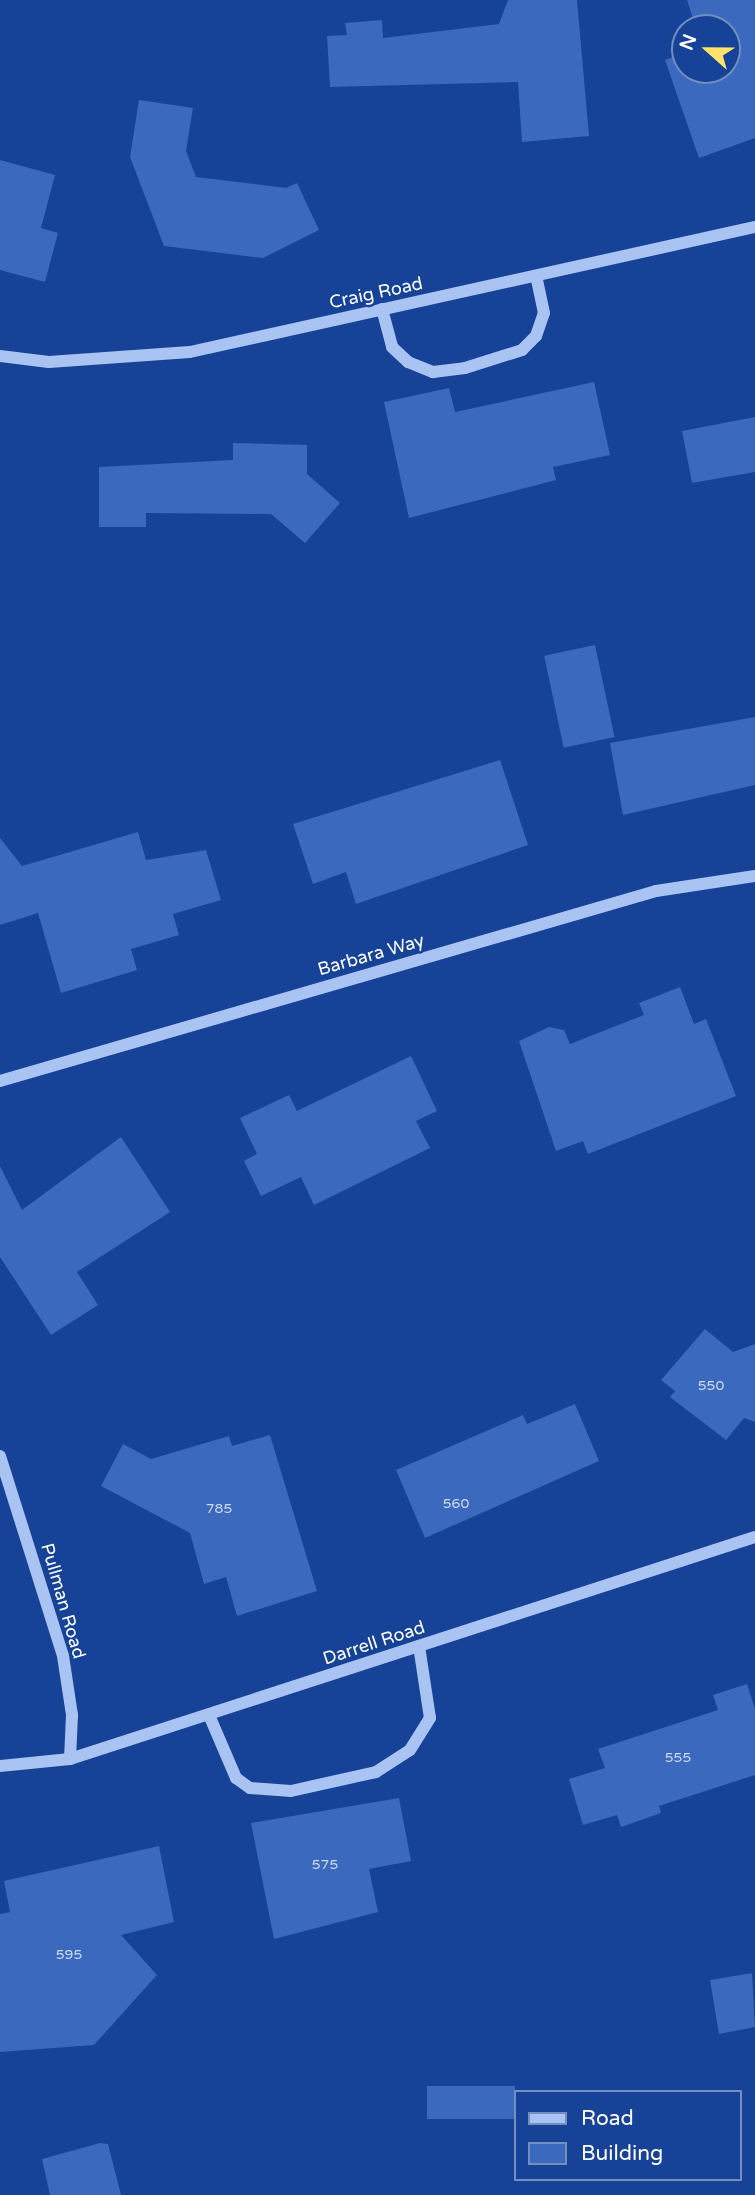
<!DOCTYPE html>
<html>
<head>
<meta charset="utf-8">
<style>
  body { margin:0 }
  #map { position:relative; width:755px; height:2195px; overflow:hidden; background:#164297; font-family:"Varela Round",sans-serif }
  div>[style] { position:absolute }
  .building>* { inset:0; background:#3b69bd; transform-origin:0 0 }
  .minor>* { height:12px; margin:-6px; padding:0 6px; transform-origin:6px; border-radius:6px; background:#a9c3f2 }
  span { translate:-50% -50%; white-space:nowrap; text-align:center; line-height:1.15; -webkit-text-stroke:5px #164297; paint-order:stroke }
  .number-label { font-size:14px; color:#cedaee }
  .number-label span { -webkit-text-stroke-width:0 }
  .street-label { font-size:18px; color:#fff }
  .legend { position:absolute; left:514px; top:2090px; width:228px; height:91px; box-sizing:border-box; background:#164297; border:2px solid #738ec1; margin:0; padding:9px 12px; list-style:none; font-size:21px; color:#fff }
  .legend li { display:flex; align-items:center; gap:14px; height:35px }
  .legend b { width:35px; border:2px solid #738ec1 }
  .north { position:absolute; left:671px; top:14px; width:70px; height:70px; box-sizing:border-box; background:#164297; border:2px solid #738ec1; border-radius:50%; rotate:291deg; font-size:19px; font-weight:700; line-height:28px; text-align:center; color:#fff }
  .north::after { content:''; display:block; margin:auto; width:24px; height:32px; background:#ffe269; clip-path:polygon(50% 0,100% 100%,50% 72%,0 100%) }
</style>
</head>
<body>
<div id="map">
  <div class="building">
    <div style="clip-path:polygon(508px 0,577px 0,589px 136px,522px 142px,518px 82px,330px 87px,327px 36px,347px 35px,345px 23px,382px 20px,383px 38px,499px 24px)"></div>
    <div style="clip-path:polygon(687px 0,755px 0,755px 138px,699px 158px,665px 60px,685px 53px,685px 70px,727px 70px,727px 28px,696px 28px)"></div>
    <div style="clip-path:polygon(139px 100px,193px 108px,186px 151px,196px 177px,286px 188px,297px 183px,319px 230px,263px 258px,164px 246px,130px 157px)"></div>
    <div style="clip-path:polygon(0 160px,55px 175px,41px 228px,58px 233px,45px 282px,0 270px)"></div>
    <div style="clip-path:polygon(594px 382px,610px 455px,553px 467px,556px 480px,409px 518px,384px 402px,449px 388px,455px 412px)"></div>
    <div style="clip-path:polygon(755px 417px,755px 472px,692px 483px,682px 431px)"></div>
    <div style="clip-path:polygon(233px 443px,307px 445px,307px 474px,340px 503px,305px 543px,271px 514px,146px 513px,146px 527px,99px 527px,99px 467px,233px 460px)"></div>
    <div style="left:595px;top:645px;width:94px;height:52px;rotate:78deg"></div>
    <div style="clip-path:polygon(755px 717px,755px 785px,623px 815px,610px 743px)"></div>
    <div style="clip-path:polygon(500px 760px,528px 845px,356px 904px,346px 872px,313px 884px,293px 824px)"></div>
    <div style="clip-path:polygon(138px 832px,146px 860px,206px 850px,221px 900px,173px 914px,179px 935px,131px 949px,137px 970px,61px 993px,38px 913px,0 925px,0 838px,22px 866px)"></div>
    <div style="clip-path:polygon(680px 987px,694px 1024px,706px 1019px,736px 1096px,588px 1154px,583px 1141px,556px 1151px,519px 1041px,549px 1027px,564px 1030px,570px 1044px,644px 1015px,639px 1003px)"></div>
    <div style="clip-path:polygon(411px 1056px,437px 1111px,416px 1121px,430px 1148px,314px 1205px,301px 1177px,261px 1196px,244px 1161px,257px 1154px,240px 1118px,289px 1095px,297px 1111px)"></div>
    <div style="clip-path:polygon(121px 1137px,170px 1212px,77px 1272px,98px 1305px,51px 1335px,0 1257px,0 1166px,22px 1210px)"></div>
    <div style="clip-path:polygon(705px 1329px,733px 1352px,755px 1344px,755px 1422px,744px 1418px,726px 1440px,670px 1397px,675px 1391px,661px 1380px)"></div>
    <div style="clip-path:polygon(575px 1404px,599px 1461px,425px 1538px,396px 1470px,523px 1415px,527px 1424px)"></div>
    <div style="clip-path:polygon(270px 1435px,317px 1591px,237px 1616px,226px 1577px,204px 1584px,190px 1533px,101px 1486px,123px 1444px,151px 1459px,229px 1436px,232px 1446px)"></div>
    <div style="clip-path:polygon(747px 1684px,755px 1709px,755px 1775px,659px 1806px,661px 1813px,621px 1827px,617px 1815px,583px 1825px,569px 1779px,605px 1768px,598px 1749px,718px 1710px,713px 1695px)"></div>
    <div style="clip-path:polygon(399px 1798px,411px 1861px,369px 1869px,378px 1912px,274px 1939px,251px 1823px)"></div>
    <div style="clip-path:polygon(159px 1846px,174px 1922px,121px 1935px,157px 1975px,94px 2045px,0 2052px,0 1914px,10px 1912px,4px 1881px)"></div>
    <div style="clip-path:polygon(752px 1973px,755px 2027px,719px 2034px,710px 1980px)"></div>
    <div style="left:515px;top:2086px;width:33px;height:88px;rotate:90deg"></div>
    <div style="clip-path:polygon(100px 2143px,108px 2144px,121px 2195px,50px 2195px,42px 2159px)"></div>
  </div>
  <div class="minor">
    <div style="left:382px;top:309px;width:39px;rotate:75deg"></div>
    <div style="left:392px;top:347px;width:22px;rotate:43deg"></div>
    <div style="left:408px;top:362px;width:27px;rotate:22deg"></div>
    <div style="left:433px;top:372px;width:32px;rotate:-7deg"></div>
    <div style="left:465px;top:368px;width:60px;rotate:-17.5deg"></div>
    <div style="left:522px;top:350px;width:20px;rotate:-45deg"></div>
    <div style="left:536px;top:336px;width:24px;rotate:-71deg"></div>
    <div style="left:544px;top:313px;width:38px;rotate:-102deg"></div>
    <div style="left:0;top:356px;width:49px;rotate:7deg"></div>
    <div style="left:49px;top:362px;width:141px;rotate:-4.1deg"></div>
    <div style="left:190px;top:352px;width:579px;rotate:-12.48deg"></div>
    <div style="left:0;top:1081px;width:683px;rotate:-16.15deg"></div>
    <div style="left:656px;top:891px;width:100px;rotate:-8.6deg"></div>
    <div style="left:0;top:1456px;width:210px;rotate:72.5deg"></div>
    <div style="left:63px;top:1656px;width:60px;rotate:81.3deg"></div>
    <div style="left:72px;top:1715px;width:44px;rotate:92.6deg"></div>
    <div style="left:209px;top:1715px;width:69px;rotate:66.8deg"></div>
    <div style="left:236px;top:1778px;width:17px;rotate:36deg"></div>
    <div style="left:250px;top:1788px;width:41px;rotate:4.2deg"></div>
    <div style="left:291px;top:1791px;width:87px;rotate:-12.6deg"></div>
    <div style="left:376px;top:1772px;width:40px;rotate:-32.9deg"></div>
    <div style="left:410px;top:1750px;width:38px;rotate:-58deg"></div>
    <div style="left:430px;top:1718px;width:73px;rotate:-98.7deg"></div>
    <div style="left:0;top:1766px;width:70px;rotate:-5.7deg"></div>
    <div style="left:70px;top:1759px;width:720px;rotate:-17.96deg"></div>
  </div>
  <div class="number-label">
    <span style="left:711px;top:1386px">550</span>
    <span style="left:456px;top:1504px">560</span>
    <span style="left:219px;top:1509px">785</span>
    <span style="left:678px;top:1758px">555</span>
    <span style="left:325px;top:1865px">575</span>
    <span style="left:69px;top:1955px">595</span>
  </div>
  <div class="street-label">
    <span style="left:376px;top:293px;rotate:-12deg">Craig Road</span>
    <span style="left:371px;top:955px;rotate:-16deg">Barbara Way</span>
    <span style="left:63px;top:1601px;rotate:74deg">Pullman Road</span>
    <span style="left:374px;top:1643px;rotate:-18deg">Darrell Road</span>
  </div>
  <ul class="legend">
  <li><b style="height:9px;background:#a9c3f2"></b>Road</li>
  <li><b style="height:19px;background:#3b69bd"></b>Building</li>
  </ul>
  <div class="north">N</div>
</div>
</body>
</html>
